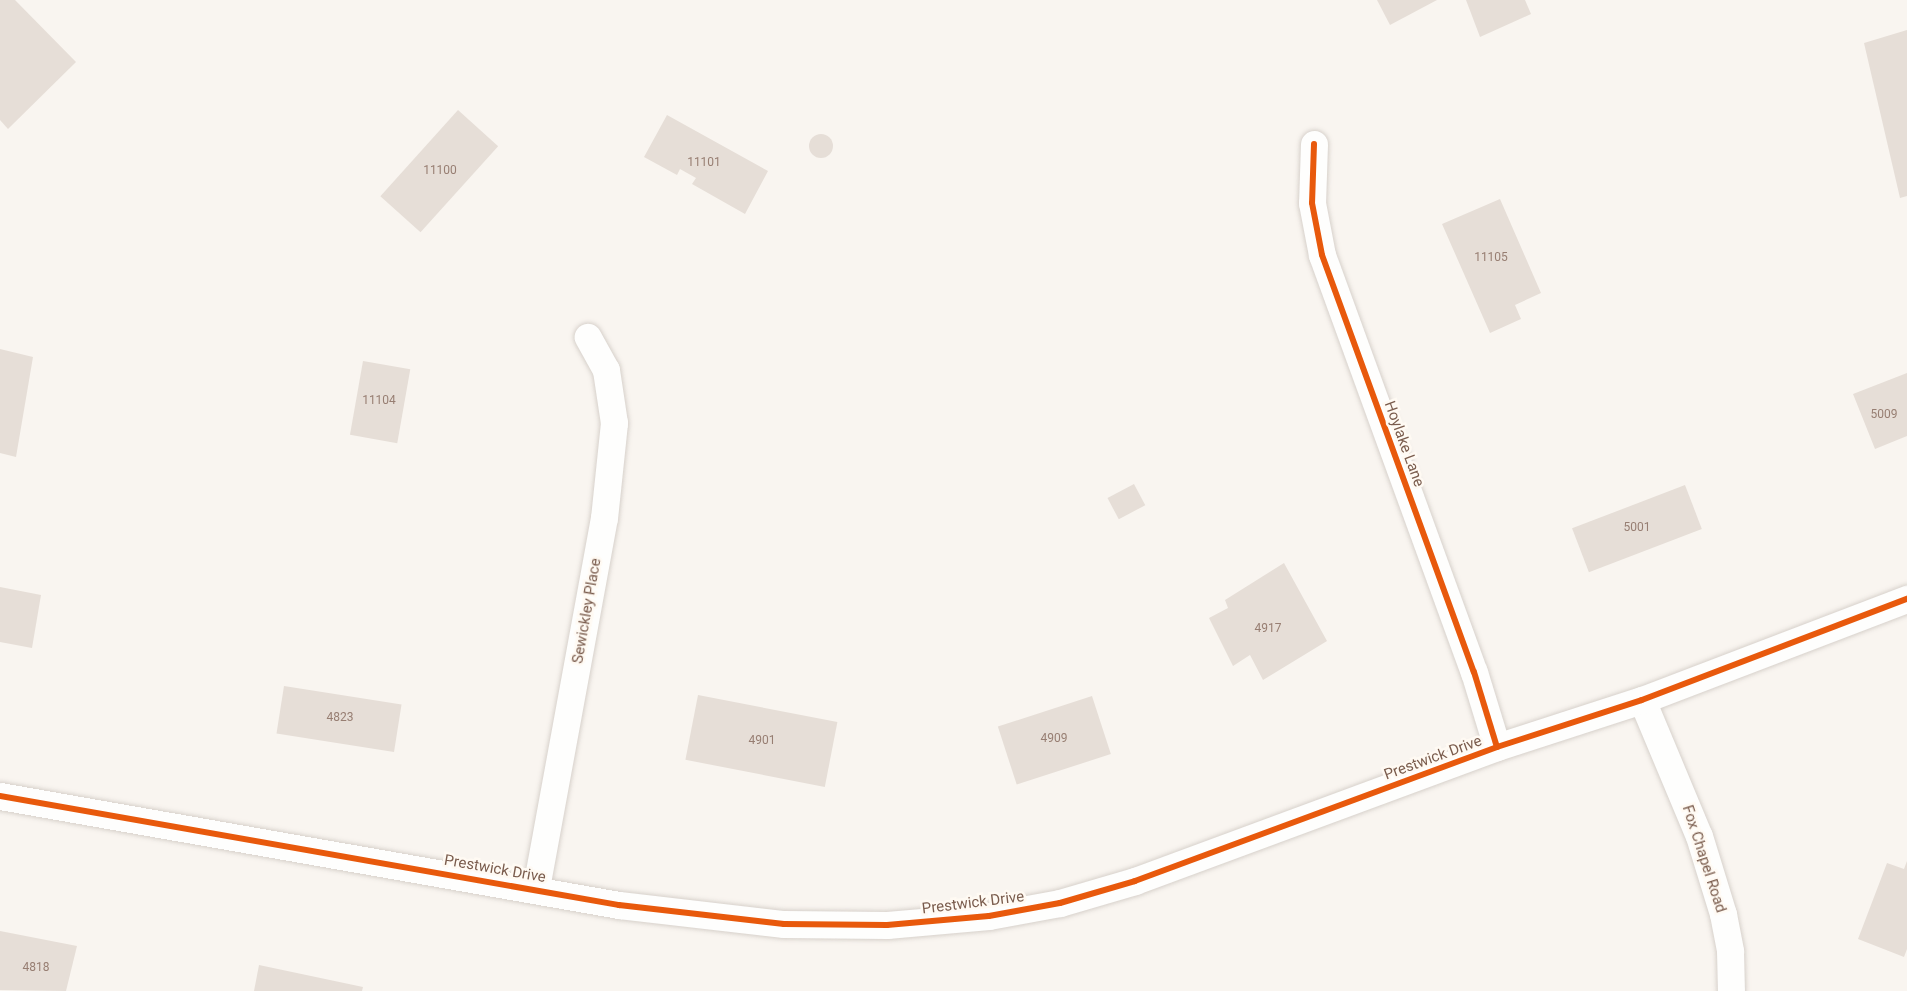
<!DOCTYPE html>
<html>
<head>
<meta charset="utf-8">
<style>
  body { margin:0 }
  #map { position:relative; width:1907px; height:991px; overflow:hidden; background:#f9f5f0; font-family:Roboto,sans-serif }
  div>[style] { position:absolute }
  .building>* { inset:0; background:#e6ded7; transform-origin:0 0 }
  .round { border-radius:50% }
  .roads { filter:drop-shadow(0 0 2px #d7d1cb) drop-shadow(0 0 2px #d7d1cb) }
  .minor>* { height:27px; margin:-13.5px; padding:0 13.5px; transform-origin:13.5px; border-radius:13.5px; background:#fefefd }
  .cycleway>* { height:6px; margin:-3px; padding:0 3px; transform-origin:3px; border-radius:3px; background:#e8590c }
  span { translate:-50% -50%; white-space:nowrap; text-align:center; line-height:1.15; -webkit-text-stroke:5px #fffaf3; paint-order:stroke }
  .number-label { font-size:12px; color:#977e72 }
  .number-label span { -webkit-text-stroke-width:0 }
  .street-label { font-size:15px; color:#7a5c4d }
</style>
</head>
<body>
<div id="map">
  <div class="building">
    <div style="clip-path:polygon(0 0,15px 0,76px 62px,8px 129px,0 120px)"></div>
    <div style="clip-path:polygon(1377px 0,1437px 0,1390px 25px)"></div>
    <div style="clip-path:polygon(1466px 0,1525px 0,1531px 14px,1480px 37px)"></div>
    <div style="clip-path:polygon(1907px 30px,1907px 196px,1900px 198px,1864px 43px)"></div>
    <div style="left:458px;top:110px;width:54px;height:116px;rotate:42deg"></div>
    <div style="clip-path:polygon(667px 115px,768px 171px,745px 214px,692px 184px,696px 178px,680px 169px,677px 175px,644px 157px)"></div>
    <div class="round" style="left:809px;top:134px;width:24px;height:24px"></div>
    <div style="clip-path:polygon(1500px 199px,1541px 293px,1515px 305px,1521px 319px,1490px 333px,1442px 224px)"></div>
    <div style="clip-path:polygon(0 349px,33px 357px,16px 457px,0 453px)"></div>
    <div style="left:363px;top:361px;width:48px;height:75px;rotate:10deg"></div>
    <div style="clip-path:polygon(1907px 373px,1907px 436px,1875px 449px,1853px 394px)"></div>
    <div style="left:1134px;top:484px;width:24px;height:30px;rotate:62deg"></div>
    <div style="left:1685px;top:485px;width:47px;height:121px;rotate:69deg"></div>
    <div style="clip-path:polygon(1284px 563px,1327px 641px,1263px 680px,1250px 655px,1233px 666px,1209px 618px,1228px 608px,1225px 600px)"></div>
    <div style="clip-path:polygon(0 587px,41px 595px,32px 648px,0 642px)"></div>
    <div style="left:284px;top:686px;width:119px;height:48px;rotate:9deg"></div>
    <div style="left:698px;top:695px;width:142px;height:66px;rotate:11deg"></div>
    <div style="left:1092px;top:696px;width:61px;height:99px;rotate:72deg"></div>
    <div style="clip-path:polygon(1907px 861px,1907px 949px,1904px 957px,1858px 939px,1887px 863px,1904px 869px)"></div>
    <div style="clip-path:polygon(0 931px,77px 946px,66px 991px,0 990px)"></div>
    <div style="clip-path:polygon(259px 965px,363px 987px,362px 991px,254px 991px)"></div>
  </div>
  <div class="roads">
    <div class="minor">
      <div style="left:1314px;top:144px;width:59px;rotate:91.9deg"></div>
      <div style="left:1312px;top:203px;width:53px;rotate:79.1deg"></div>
      <div style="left:1322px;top:255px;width:444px;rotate:70deg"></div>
      <div style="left:1474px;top:672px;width:78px;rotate:73deg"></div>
      <div style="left:1642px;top:700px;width:147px;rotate:67.3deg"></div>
      <div style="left:1699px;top:836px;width:82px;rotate:72.9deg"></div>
      <div style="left:1723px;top:914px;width:38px;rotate:79deg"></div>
      <div style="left:1730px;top:951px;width:40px;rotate:88.6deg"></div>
      <div style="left:0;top:796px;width:629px;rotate:9.99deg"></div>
      <div style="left:619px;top:905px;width:166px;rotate:6.6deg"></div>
      <div style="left:784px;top:924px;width:103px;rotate:0.6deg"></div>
      <div style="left:887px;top:925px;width:102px;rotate:-5deg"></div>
      <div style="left:989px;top:916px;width:72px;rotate:-10.4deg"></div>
      <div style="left:1060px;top:903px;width:78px;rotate:-16.3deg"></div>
      <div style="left:1135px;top:881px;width:386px;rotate:-20.3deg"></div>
      <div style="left:1497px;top:747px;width:152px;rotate:-18deg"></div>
      <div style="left:1642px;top:700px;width:284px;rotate:-20.9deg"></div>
      <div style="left:536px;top:888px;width:376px;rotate:-79.6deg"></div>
      <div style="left:604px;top:518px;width:96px;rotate:-84deg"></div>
      <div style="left:614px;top:423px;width:54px;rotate:-98.6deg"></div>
      <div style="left:606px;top:370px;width:38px;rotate:-119deg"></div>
    </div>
  </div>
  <div class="cycleway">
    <div style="left:1314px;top:144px;width:59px;rotate:91.9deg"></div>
    <div style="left:1312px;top:203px;width:53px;rotate:79.1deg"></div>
    <div style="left:1322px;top:255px;width:444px;rotate:70deg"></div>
    <div style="left:1474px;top:672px;width:78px;rotate:73deg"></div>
    <div style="left:0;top:796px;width:629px;rotate:9.99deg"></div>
    <div style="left:619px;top:905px;width:166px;rotate:6.6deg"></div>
    <div style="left:784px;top:924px;width:103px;rotate:0.6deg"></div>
    <div style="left:887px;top:925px;width:102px;rotate:-5deg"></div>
    <div style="left:989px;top:916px;width:72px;rotate:-10.4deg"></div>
    <div style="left:1060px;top:903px;width:78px;rotate:-16.3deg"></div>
    <div style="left:1135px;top:881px;width:386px;rotate:-20.3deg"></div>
    <div style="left:1497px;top:747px;width:152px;rotate:-18deg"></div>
    <div style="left:1642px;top:700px;width:284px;rotate:-20.9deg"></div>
  </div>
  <div class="number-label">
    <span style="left:704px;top:163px">11101</span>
    <span style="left:440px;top:171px">11100</span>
    <span style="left:1491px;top:258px">11105</span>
    <span style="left:379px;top:401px">11104</span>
    <span style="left:1884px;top:415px">5009</span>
    <span style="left:1637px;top:528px">5001</span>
    <span style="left:1268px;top:629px">4917</span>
    <span style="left:340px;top:718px">4823</span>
    <span style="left:1054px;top:739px">4909</span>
    <span style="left:762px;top:741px">4901</span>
    <span style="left:36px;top:968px">4818</span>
  </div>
  <div class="street-label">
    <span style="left:1404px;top:444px;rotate:70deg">Hoylake Lane</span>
    <span style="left:587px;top:611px;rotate:-80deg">Sewickley Place</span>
    <span style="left:1433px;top:758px;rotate:-20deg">Prestwick Drive</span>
    <span style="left:1704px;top:859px;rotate:72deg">Fox Chapel Road</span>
    <span style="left:495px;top:869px;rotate:10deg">Prestwick Drive</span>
    <span style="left:973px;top:903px;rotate:-7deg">Prestwick Drive</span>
  </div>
</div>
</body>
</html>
